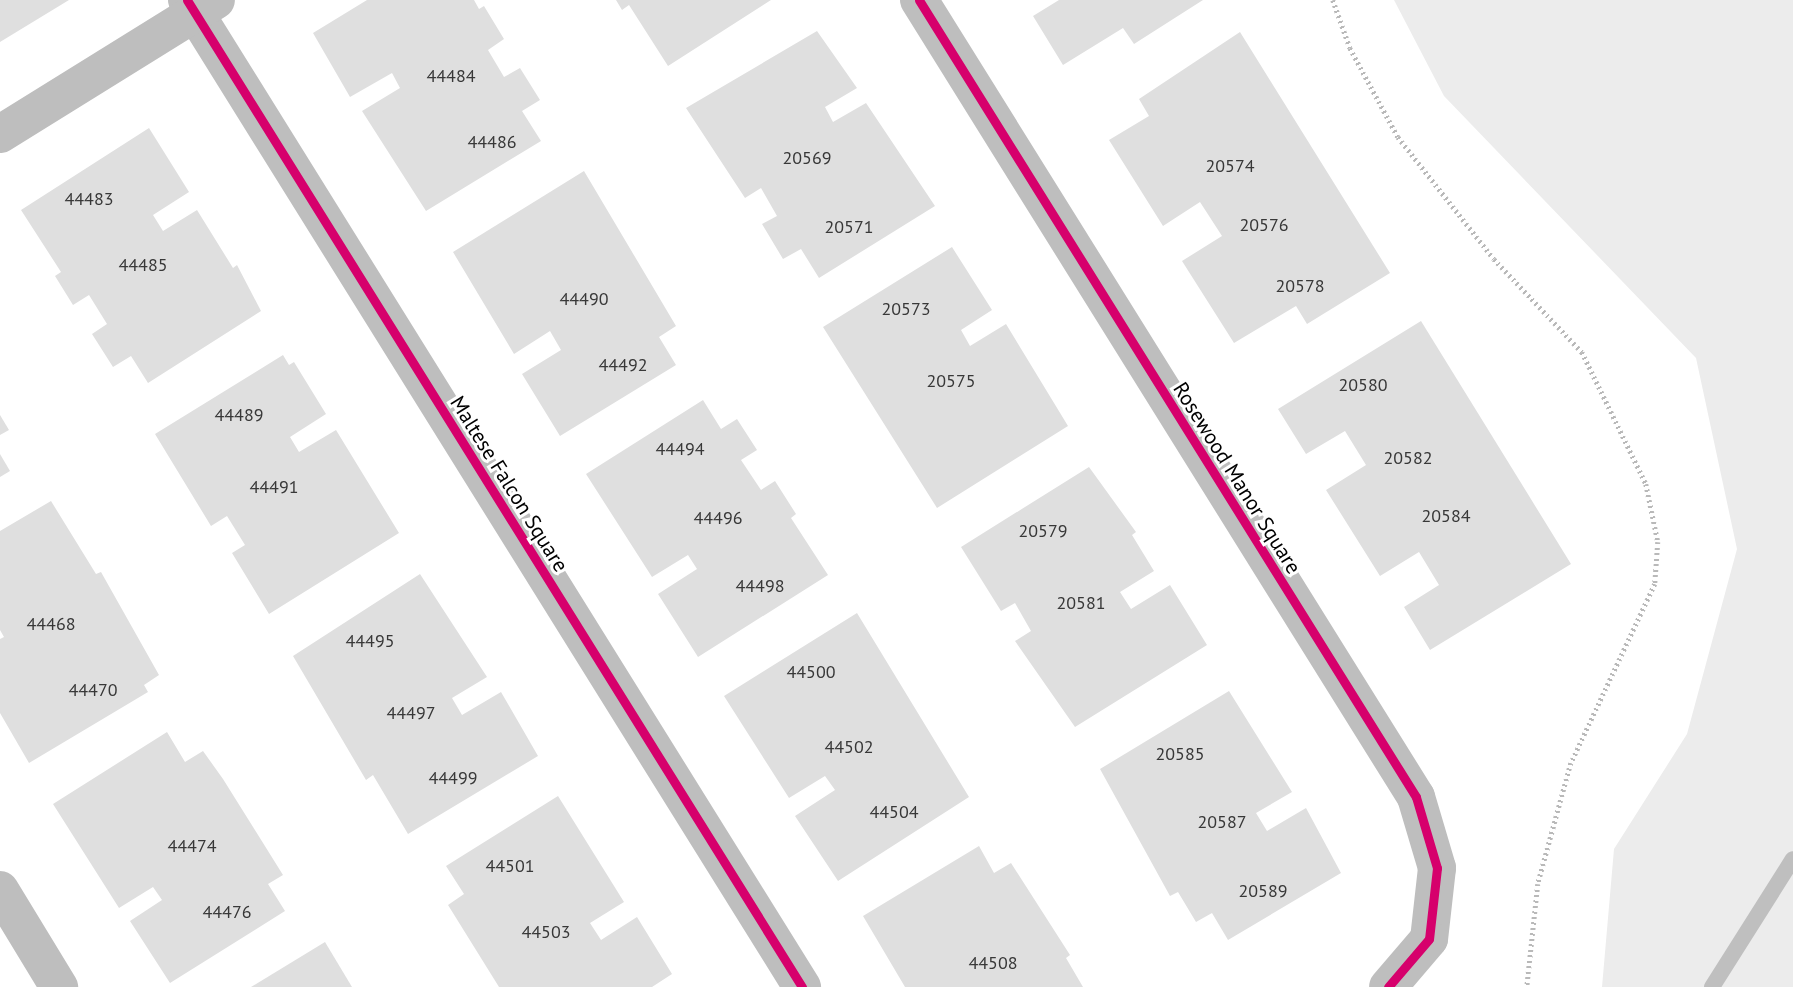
<!DOCTYPE html>
<html>
<head>
<meta charset="utf-8">
<style>
  body { margin:0 }
  #map { position:relative; width:1793px; height:987px; overflow:hidden; background:#fff; font-family:"PT Sans",sans-serif }
  div>[style] { position:absolute }
  .green>* { inset:0; background:#ececec }
  .stream>* { height:16px; margin:-8px; padding:0 8px; transform-origin:8px; border-radius:8px; background:#bfbfbf }
  .building>* { inset:0; background:#dfdfdf }
  .path>* { height:4.5px; margin-top:-2.25px; transform-origin:0; background:repeating-linear-gradient(90deg,#b9b9b9 0 2px,transparent 0 5.5px) }
  .street>* { height:38px; margin:-19px; padding:0 19px; transform-origin:19px; border-radius:19px; background:#bebebe }
  .cycleway>* { height:9px; margin:-4.5px; padding:0 4.5px; transform-origin:4.5px; border-radius:4.5px; background:#d6006c }
  span { translate:-50% -50%; white-space:nowrap; text-align:center; line-height:1.15; -webkit-text-stroke:6px #fff; paint-order:stroke }
  .number-label { font-size:18px; color:#383838 }
  .number-label span { -webkit-text-stroke-width:0 }
  .street-label { font-size:21px; color:#000 }
</style>
</head>
<body>
<div id="map">
  <div class="green">
    <div style="clip-path:polygon(1394px 0,1793px 0,1793px 987px,1602px 987px,1614px 849px,1687px 734px,1737px 549px,1696px 358px,1444px 96px)"></div>
  </div>
  <div class="stream">
    <div style="left:1712px;top:987px;width:151px;rotate:-57.7deg"></div>
  </div>
  <div class="building">
    <div style="clip-path:polygon(0 0,69px 0,0 42px)"></div>
    <div style="clip-path:polygon(367px 0,474px 0,479px 9px,484px 6px,504px 39px,488px 50px,504px 77px,520px 68px,540px 100px,522px 111px,541px 141px,426px 211px,362px 111px,400px 88px,392px 73px,350px 97px,313px 33px)"></div>
    <div style="clip-path:polygon(616px 0,771px 0,668px 66px,629px 5px,622px 10px)"></div>
    <div style="clip-path:polygon(1059px 0,1203px 0,1134px 44px,1123px 28px,1063px 65px,1033px 16px)"></div>
    <div style="clip-path:polygon(817px 31px,857px 88px,825px 107px,833px 122px,866px 103px,935px 206px,819px 278px,801px 249px,783px 259px,762px 224px,777px 216px,761px 188px,745px 198px,686px 108px)"></div>
    <div style="clip-path:polygon(1240px 32px,1390px 273px,1307px 324px,1296px 306px,1234px 343px,1182px 261px,1222px 236px,1200px 202px,1163px 226px,1109px 140px,1149px 116px,1139px 99px)"></div>
    <div style="clip-path:polygon(149px 128px,189px 192px,153px 215px,163px 231px,197px 210px,233px 268px,237px 265px,261px 311px,148px 383px,131px 356px,113px 367px,92px 334px,107px 324px,89px 295px,73px 305px,55px 276px,61px 272px,21px 210px)"></div>
    <div style="clip-path:polygon(584px 171px,676px 326px,659px 337px,676px 365px,560px 436px,522px 374px,561px 350px,550px 331px,514px 354px,453px 252px)"></div>
    <div style="clip-path:polygon(952px 247px,992px 310px,961px 330px,970px 346px,1006px 324px,1068px 426px,937px 508px,823px 327px)"></div>
    <div style="clip-path:polygon(1421px 321px,1571px 564px,1430px 650px,1404px 607px,1439px 585px,1419px 552px,1380px 576px,1326px 490px,1366px 465px,1345px 431px,1306px 454px,1278px 409px)"></div>
    <div style="clip-path:polygon(283px 355px,289px 365px,294px 362px,326px 414px,290px 437px,299px 452px,336px 430px,399px 533px,269px 614px,232px 553px,245px 545px,227px 516px,211px 526px,155px 434px)"></div>
    <div style="clip-path:polygon(703px 400px,721px 429px,737px 419px,757px 450px,741px 460px,761px 490px,775px 481px,796px 514px,791px 518px,828px 575px,698px 657px,658px 594px,697px 569px,688px 555px,652px 577px,586px 474px)"></div>
    <div style="clip-path:polygon(0 415px,9px 430px,0 435px)"></div>
    <div style="clip-path:polygon(0 454px,10px 471px,0 477px)"></div>
    <div style="clip-path:polygon(1089px 467px,1136px 532px,1132px 535px,1154px 571px,1120px 592px,1131px 609px,1170px 585px,1207px 645px,1075px 727px,1015px 641px,1031px 631px,1015px 603px,1001px 611px,961px 547px)"></div>
    <div style="clip-path:polygon(51px 501px,96px 574px,101px 572px,159px 675px,144px 685px,148px 692px,29px 763px,0 713px,0 639px,4px 637px,0 630px,0 531px)"></div>
    <div style="clip-path:polygon(420px 574px,487px 677px,452px 698px,462px 715px,501px 692px,538px 756px,408px 834px,373px 775px,366px 780px,293px 656px)"></div>
    <div style="clip-path:polygon(857px 613px,969px 797px,838px 881px,795px 816px,835px 790px,825px 776px,789px 798px,724px 696px)"></div>
    <div style="clip-path:polygon(1229px 691px,1292px 792px,1256px 813px,1267px 831px,1306px 808px,1341px 873px,1228px 940px,1212px 913px,1196px 922px,1178px 892px,1170px 896px,1100px 769px)"></div>
    <div style="clip-path:polygon(167px 732px,185px 762px,203px 751px,223px 779px,283px 875px,268px 884px,285px 911px,170px 983px,130px 921px,162px 900px,153px 887px,119px 908px,53px 804px)"></div>
    <div style="clip-path:polygon(558px 796px,624px 902px,590px 923px,601px 940px,637px 917px,672px 974px,652px 987px,499px 987px,448px 905px,464px 894px,446px 866px)"></div>
    <div style="clip-path:polygon(979px 846px,994px 873px,1011px 863px,1070px 955px,1066px 958px,1083px 987px,905px 987px,863px 916px)"></div>
    <div style="clip-path:polygon(325px 942px,352px 987px,251px 987px)"></div>
  </div>
  <div class="path">
    <div style="left:1333px;top:0;width:51px;rotate:70.5deg"></div>
    <div style="left:1350px;top:48px;width:101px;rotate:61.7deg"></div>
    <div style="left:1398px;top:137px;width:155px;rotate:51.8deg"></div>
    <div style="left:1494px;top:259px;width:128px;rotate:46.6deg"></div>
    <div style="left:1582px;top:352px;width:147px;rotate:64.1deg"></div>
    <div style="left:1646px;top:484px;width:59px;rotate:78.3deg"></div>
    <div style="left:1658px;top:542px;width:42px;rotate:94.1deg"></div>
    <div style="left:1655px;top:584px;width:198px;rotate:115.1deg"></div>
    <div style="left:1571px;top:763px;width:125px;rotate:105.3deg"></div>
    <div style="left:1538px;top:884px;width:104px;rotate:96.1deg"></div>
  </div>
  <div class="street">
    <div style="left:187px;top:0;width:1163px;rotate:58.07deg"></div>
    <div style="left:919px;top:0;width:939px;rotate:58.05deg"></div>
    <div style="left:1416px;top:797px;width:74px;rotate:73.5deg"></div>
    <div style="left:1437px;top:868px;width:71px;rotate:96.4deg"></div>
    <div style="left:1429px;top:939px;width:63px;rotate:130.5deg"></div>
    <div style="left:0;top:134px;width:254px;rotate:-31.8deg"></div>
    <div style="left:0;top:890px;width:114px;rotate:58.7deg"></div>
  </div>
  <div class="cycleway">
    <div style="left:187px;top:0;width:1163px;rotate:58.07deg"></div>
    <div style="left:919px;top:0;width:939px;rotate:58.05deg"></div>
    <div style="left:1416px;top:797px;width:74px;rotate:73.5deg"></div>
    <div style="left:1437px;top:868px;width:71px;rotate:96.4deg"></div>
    <div style="left:1429px;top:939px;width:63px;rotate:130.5deg"></div>
  </div>
  <div class="number-label">
    <span style="left:451px;top:76px">44484</span>
    <span style="left:492px;top:142px">44486</span>
    <span style="left:807px;top:158px">20569</span>
    <span style="left:1230px;top:166px">20574</span>
    <span style="left:89px;top:199px">44483</span>
    <span style="left:1264px;top:225px">20576</span>
    <span style="left:849px;top:227px">20571</span>
    <span style="left:143px;top:265px">44485</span>
    <span style="left:1300px;top:286px">20578</span>
    <span style="left:584px;top:299px">44490</span>
    <span style="left:906px;top:309px">20573</span>
    <span style="left:623px;top:365px">44492</span>
    <span style="left:951px;top:381px">20575</span>
    <span style="left:1363px;top:385px">20580</span>
    <span style="left:239px;top:415px">44489</span>
    <span style="left:680px;top:449px">44494</span>
    <span style="left:1408px;top:458px">20582</span>
    <span style="left:274px;top:487px">44491</span>
    <span style="left:1446px;top:516px">20584</span>
    <span style="left:718px;top:518px">44496</span>
    <span style="left:1043px;top:531px">20579</span>
    <span style="left:760px;top:586px">44498</span>
    <span style="left:1081px;top:603px">20581</span>
    <span style="left:51px;top:624px">44468</span>
    <span style="left:370px;top:641px">44495</span>
    <span style="left:811px;top:672px">44500</span>
    <span style="left:93px;top:690px">44470</span>
    <span style="left:411px;top:713px">44497</span>
    <span style="left:849px;top:747px">44502</span>
    <span style="left:1180px;top:754px">20585</span>
    <span style="left:453px;top:778px">44499</span>
    <span style="left:894px;top:812px">44504</span>
    <span style="left:1222px;top:822px">20587</span>
    <span style="left:192px;top:846px">44474</span>
    <span style="left:510px;top:866px">44501</span>
    <span style="left:1263px;top:891px">20589</span>
    <span style="left:227px;top:912px">44476</span>
    <span style="left:546px;top:932px">44503</span>
    <span style="left:993px;top:963px">44508</span>
  </div>
  <div class="street-label">
    <span style="left:1237px;top:478px;rotate:58deg">Rosewood Manor Square</span>
    <span style="left:509px;top:484px;rotate:58deg">Maltese Falcon Square</span>
  </div>
</div>
</body>
</html>
